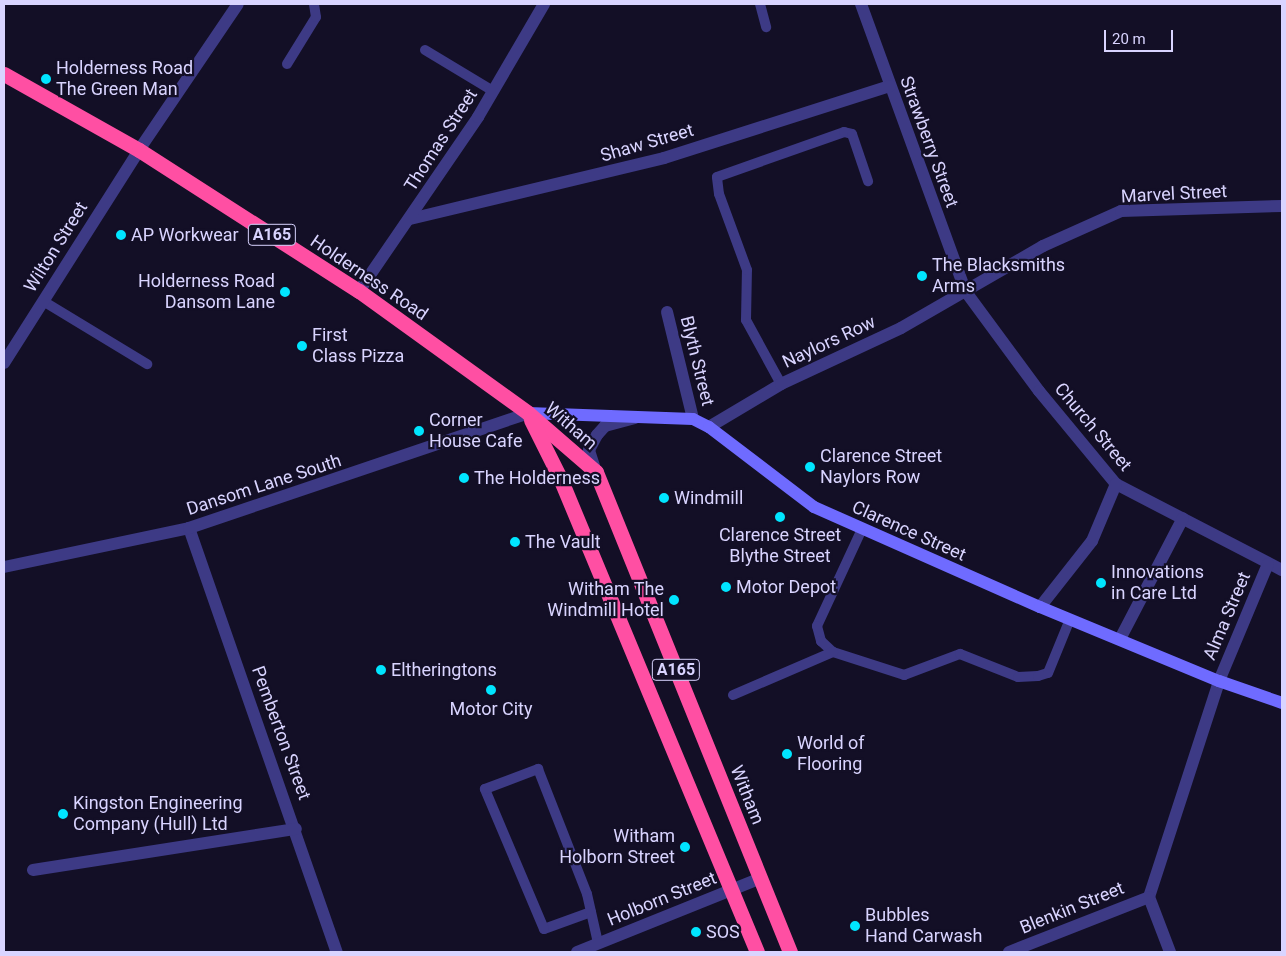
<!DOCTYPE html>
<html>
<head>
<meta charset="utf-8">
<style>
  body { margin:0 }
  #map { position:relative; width:1286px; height:956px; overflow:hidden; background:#130f26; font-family:Roboto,sans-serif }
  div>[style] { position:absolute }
  .lane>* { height:10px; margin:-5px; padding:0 5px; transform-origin:5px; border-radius:5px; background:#3d3a85 }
  .street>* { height:12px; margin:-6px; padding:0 6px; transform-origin:6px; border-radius:6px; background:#3d3a85 }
  .secondary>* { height:12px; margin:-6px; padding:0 6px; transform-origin:6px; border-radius:6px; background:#6f6bff }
  .highway>* { height:15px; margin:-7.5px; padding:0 7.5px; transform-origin:7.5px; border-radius:7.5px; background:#ff4fa3 }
  .dots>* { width:14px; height:14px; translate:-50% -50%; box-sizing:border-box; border:2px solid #130f26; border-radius:50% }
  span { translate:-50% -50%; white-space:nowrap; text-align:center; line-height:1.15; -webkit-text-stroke:4.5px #130f26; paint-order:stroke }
  .shield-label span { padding:1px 4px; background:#130f26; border:1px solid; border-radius:4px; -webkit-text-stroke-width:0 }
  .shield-label { font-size:16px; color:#d9d4ff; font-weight:700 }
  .poi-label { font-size:18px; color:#d9d4ff }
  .left { translate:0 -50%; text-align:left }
  .right { translate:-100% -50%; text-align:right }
  .street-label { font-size:18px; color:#d9d4ff }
  .frame { position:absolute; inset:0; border:5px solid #d9d4ff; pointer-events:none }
  .scale { position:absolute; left:1104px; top:30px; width:69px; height:22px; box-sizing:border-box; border:2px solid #d9d4ff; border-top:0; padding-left:6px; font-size:15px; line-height:18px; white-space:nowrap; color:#d9d4ff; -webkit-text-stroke:4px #130f26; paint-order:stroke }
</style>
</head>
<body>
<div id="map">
  <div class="lane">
    <div style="left:760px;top:4px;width:24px;rotate:75deg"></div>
    <div style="left:425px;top:50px;width:79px;rotate:31.1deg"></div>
    <div style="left:287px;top:64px;width:55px;rotate:-58.3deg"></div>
    <div style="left:316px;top:17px;width:13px;rotate:-99deg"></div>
    <div style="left:43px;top:301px;width:122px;rotate:31.2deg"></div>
    <div style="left:781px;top:384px;width:73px;rotate:-118.7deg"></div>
    <div style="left:746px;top:320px;width:50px;rotate:-88.9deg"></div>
    <div style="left:747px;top:270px;width:81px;rotate:-110.2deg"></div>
    <div style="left:719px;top:194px;width:17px;rotate:-97deg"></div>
    <div style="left:717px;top:177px;width:135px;rotate:-19.5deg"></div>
    <div style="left:844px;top:132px;width:8px;rotate:14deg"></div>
    <div style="left:852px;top:134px;width:50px;rotate:71.2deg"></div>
    <div style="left:862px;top:529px;width:107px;rotate:114.9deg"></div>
    <div style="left:817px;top:626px;width:16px;rotate:75deg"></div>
    <div style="left:821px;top:641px;width:16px;rotate:43deg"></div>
    <div style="left:833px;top:652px;width:75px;rotate:17.9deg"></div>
    <div style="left:904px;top:675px;width:60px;rotate:-20.6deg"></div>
    <div style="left:960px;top:654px;width:62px;rotate:21.6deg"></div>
    <div style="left:1018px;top:677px;width:20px;rotate:-3deg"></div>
    <div style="left:1038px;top:676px;width:10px;rotate:-17deg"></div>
    <div style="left:1048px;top:673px;width:58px;rotate:-67.8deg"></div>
    <div style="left:733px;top:695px;width:109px;rotate:-23.3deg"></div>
    <div style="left:591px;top:912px;width:50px;rotate:160.1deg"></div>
    <div style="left:544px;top:929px;width:152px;rotate:-112.9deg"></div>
    <div style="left:485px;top:789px;width:57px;rotate:-20.7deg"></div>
    <div style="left:538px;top:769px;width:134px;rotate:68.6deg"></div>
    <div style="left:587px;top:894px;width:50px;rotate:77.3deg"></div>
  </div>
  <div class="street">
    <div style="left:861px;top:4px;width:307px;rotate:70deg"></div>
    <div style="left:966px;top:292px;width:123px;rotate:53.6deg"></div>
    <div style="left:1039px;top:391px;width:121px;rotate:50.4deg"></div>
    <div style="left:1116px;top:484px;width:187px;rotate:27.4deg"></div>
    <div style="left:410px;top:219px;width:261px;rotate:-13.5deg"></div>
    <div style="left:664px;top:158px;width:237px;rotate:-17.7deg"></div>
    <div style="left:359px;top:291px;width:211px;rotate:-55.6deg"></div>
    <div style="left:478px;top:117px;width:131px;rotate:-59.7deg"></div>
    <div style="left:667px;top:312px;width:110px;rotate:76.3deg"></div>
    <div style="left:4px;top:363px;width:252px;rotate:-57.6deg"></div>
    <div style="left:139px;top:150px;width:176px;rotate:-55.9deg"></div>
    <div style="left:709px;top:427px;width:84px;rotate:-30.8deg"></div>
    <div style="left:781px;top:384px;width:132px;rotate:-25deg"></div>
    <div style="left:901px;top:328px;width:164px;rotate:-30deg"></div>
    <div style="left:1043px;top:246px;width:85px;rotate:-24.2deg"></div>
    <div style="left:1121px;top:211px;width:161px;rotate:-1.8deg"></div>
    <div style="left:596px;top:472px;width:23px;rotate:-108deg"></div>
    <div style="left:589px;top:450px;width:17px;rotate:-62deg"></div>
    <div style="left:597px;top:435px;width:12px;rotate:-48deg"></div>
    <div style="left:605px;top:426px;width:31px;rotate:-15deg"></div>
    <div style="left:189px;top:528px;width:449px;rotate:70.8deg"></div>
    <div style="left:4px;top:567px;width:189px;rotate:-11.9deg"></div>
    <div style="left:189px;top:528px;width:358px;rotate:-18.7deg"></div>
    <div style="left:1040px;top:607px;width:84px;rotate:-51.8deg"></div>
    <div style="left:1092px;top:541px;width:62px;rotate:-67.2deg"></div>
    <div style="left:1120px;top:639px;width:136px;rotate:-62.5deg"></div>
    <div style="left:33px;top:870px;width:266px;rotate:-8.9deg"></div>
    <div style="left:1149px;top:897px;width:227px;rotate:-72deg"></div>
    <div style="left:1219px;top:681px;width:127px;rotate:-67.3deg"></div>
    <div style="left:1149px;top:897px;width:59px;rotate:69.1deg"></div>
    <div style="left:577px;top:952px;width:198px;rotate:-21.9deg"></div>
    <div style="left:1009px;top:952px;width:150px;rotate:-21.4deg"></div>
  </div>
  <div class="secondary">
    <div style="left:528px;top:413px;width:165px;rotate:2.1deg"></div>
    <div style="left:693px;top:419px;width:18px;rotate:27deg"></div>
    <div style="left:709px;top:427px;width:132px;rotate:37.3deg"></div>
    <div style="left:814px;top:507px;width:247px;rotate:23.9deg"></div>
    <div style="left:1040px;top:607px;width:194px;rotate:22.5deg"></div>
    <div style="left:1219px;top:681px;width:67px;rotate:19.2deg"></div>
  </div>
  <div class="highway">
    <div style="left:4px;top:74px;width:155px;rotate:29.4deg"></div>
    <div style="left:139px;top:150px;width:261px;rotate:32.7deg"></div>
    <div style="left:359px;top:291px;width:208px;rotate:35.8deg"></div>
    <div style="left:528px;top:413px;width:90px;rotate:40.9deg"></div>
    <div style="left:596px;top:472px;width:518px;rotate:67.99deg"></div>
    <div style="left:531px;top:420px;width:65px;rotate:63.4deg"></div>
    <div style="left:560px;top:478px;width:513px;rotate:67.43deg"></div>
  </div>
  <div class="dots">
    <div style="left:46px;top:79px;background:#00e5ff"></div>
    <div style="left:121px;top:235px;background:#00e5ff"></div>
    <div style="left:922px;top:276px;background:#00e5ff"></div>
    <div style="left:285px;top:292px;background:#00e5ff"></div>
    <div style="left:302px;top:346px;background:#00e5ff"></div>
    <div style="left:419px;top:431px;background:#00e5ff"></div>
    <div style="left:810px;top:467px;background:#00e5ff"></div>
    <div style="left:464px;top:478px;background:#00e5ff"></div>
    <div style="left:664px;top:498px;background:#00e5ff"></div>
    <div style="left:780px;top:517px;background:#00e5ff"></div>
    <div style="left:515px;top:542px;background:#00e5ff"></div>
    <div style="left:1101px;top:583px;background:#00e5ff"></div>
    <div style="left:726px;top:587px;background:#00e5ff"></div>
    <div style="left:674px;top:600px;background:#00e5ff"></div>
    <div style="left:381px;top:670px;background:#00e5ff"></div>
    <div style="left:491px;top:690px;background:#00e5ff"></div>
    <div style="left:787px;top:754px;background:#00e5ff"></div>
    <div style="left:63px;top:814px;background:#00e5ff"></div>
    <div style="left:685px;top:847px;background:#00e5ff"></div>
    <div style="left:855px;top:926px;background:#00e5ff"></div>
    <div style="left:696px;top:932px;background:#00e5ff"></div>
  </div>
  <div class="shield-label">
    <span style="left:272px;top:235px">A165</span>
    <span style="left:676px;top:670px">A165</span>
  </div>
  <div class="poi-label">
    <span class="left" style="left:56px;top:79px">Holderness Road<br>The Green Man</span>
    <span class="left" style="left:131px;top:235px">AP Workwear</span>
    <span class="left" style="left:932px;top:276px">The Blacksmiths<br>Arms</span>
    <span class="right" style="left:275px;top:292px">Holderness Road<br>Dansom Lane</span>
    <span class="left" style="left:312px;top:346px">First<br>Class Pizza</span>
    <span class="left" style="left:429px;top:431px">Corner<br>House Cafe</span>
    <span class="left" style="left:820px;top:467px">Clarence Street<br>Naylors Row</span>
    <span class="left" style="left:474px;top:478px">The Holderness</span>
    <span class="left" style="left:674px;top:498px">Windmill</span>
    <span style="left:780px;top:546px">Clarence Street<br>Blythe Street</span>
    <span class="left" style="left:525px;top:542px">The Vault</span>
    <span class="left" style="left:1111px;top:583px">Innovations<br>in Care Ltd</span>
    <span class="left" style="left:736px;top:587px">Motor Depot</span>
    <span class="right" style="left:664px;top:600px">Witham The<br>Windmill Hotel</span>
    <span class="left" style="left:391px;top:670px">Eltheringtons</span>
    <span style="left:491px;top:709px">Motor City</span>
    <span class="left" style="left:797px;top:754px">World of<br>Flooring</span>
    <span class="left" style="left:73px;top:814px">Kingston Engineering<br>Company (Hull) Ltd</span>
    <span class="right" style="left:675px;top:847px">Witham<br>Holborn Street</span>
    <span class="left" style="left:865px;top:926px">Bubbles<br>Hand Carwash</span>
    <span class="left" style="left:706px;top:932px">SOS</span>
  </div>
  <div class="street-label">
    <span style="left:441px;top:140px;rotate:-57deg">Thomas Street</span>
    <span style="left:929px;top:142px;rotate:70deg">Strawberry Street</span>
    <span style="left:647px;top:143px;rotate:-16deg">Shaw Street</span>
    <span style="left:1174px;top:194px;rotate:-3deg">Marvel Street</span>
    <span style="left:56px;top:247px;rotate:-58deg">Wilton Street</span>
    <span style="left:369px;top:278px;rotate:34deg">Holderness Road</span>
    <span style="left:829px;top:342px;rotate:-25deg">Naylors Row</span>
    <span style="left:697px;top:361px;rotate:76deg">Blyth Street</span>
    <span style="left:571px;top:426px;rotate:41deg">Witham</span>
    <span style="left:1093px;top:427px;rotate:50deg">Church Street</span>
    <span style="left:264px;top:485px;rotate:-18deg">Dansom Lane South</span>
    <span style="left:909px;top:531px;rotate:24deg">Clarence Street</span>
    <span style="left:1227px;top:616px;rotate:-67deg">Alma Street</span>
    <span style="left:281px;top:733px;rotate:70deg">Pemberton Street</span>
    <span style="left:747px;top:795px;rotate:68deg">Witham</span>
    <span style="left:662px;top:899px;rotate:-22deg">Holborn Street</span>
    <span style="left:1072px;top:908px;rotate:-22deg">Blenkin Street</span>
  </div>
  <div class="frame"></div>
  <div class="scale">20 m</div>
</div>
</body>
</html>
